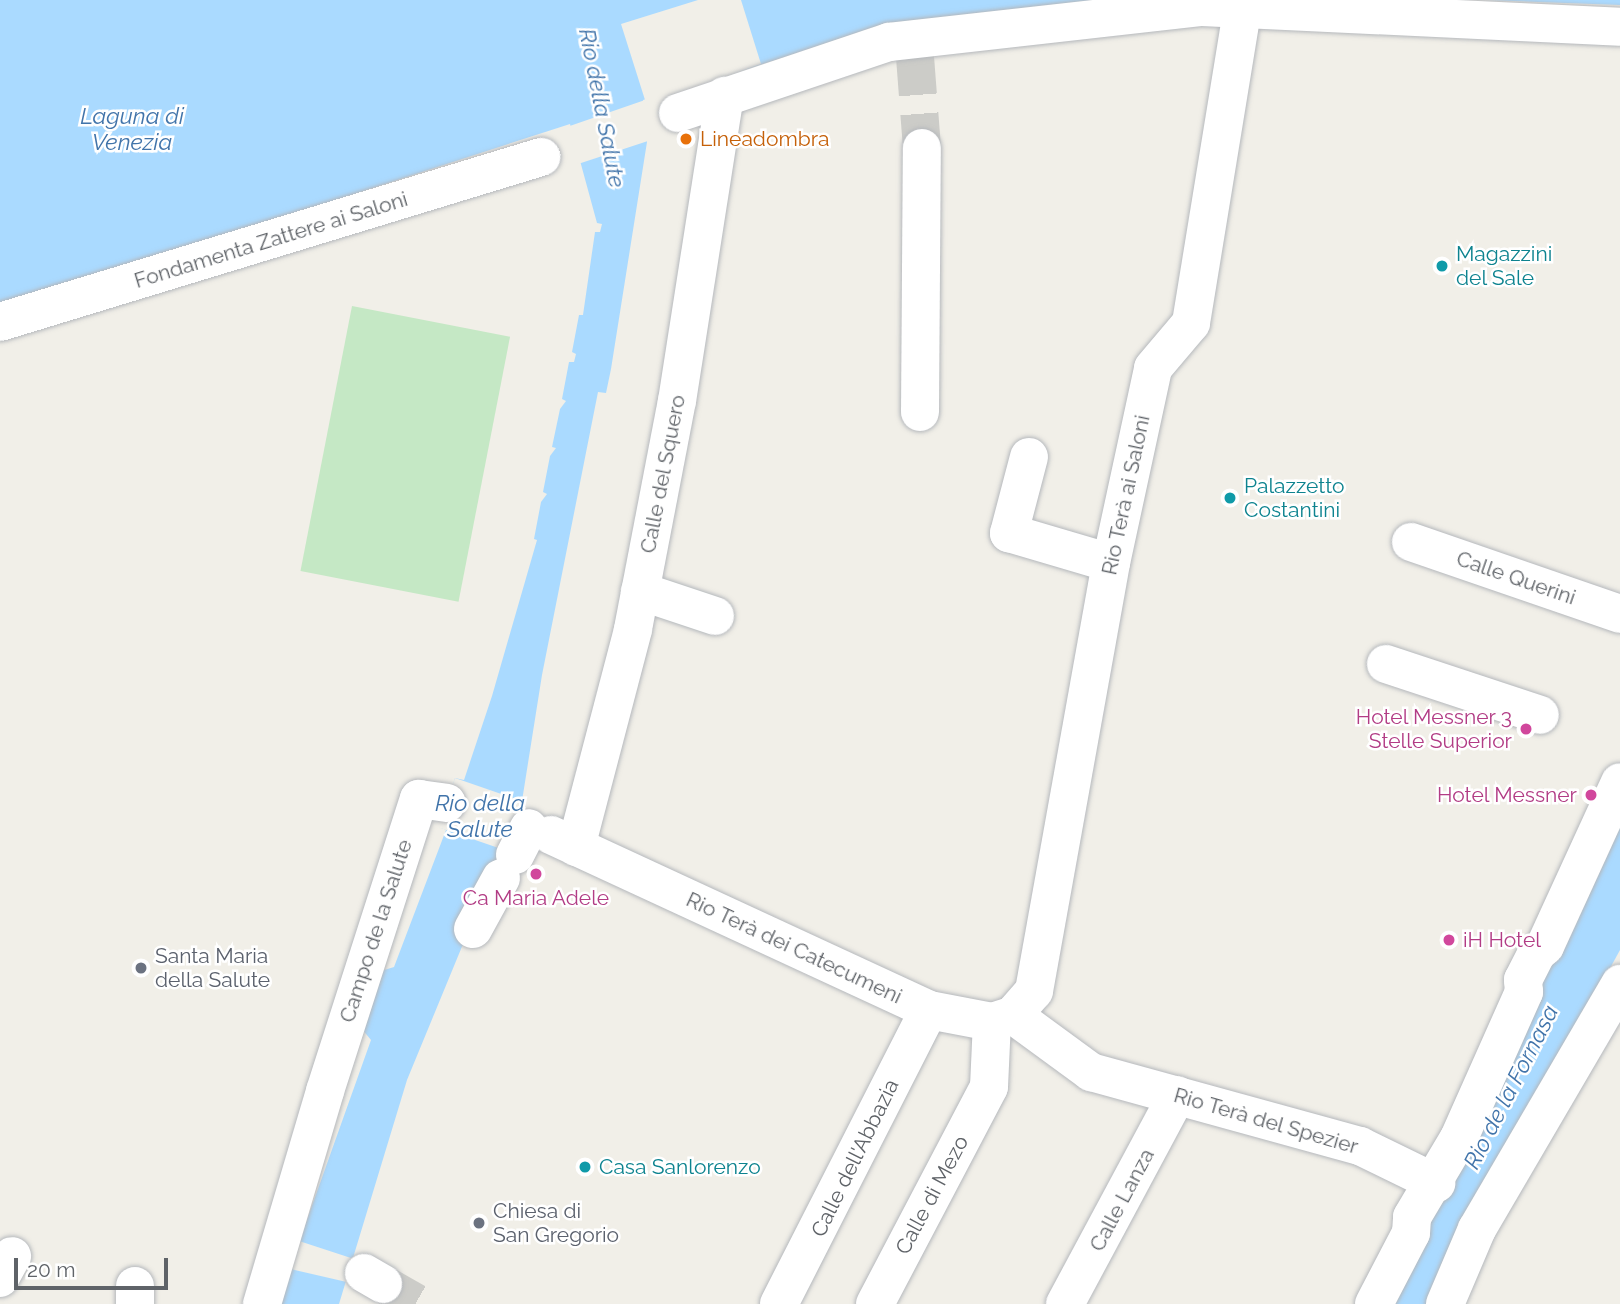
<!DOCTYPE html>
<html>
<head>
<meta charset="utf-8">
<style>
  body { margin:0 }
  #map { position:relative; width:1620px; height:1304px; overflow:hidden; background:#f1efe8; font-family:Raleway,sans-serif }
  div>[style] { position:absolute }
  .green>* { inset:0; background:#c5e8c5; transform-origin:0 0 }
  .water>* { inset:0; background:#aadaff }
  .pier>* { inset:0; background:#f1efe8; transform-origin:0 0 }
  .street-tunnel>* { height:38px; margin-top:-19px; transform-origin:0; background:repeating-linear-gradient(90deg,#ccccc8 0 38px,transparent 0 57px) }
  .roads { filter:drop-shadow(0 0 2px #b5b8bc) drop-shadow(0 0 2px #b5b8bc) }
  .street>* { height:38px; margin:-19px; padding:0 19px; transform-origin:19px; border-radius:19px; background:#fff }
  .dots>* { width:19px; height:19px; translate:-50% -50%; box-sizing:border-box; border:4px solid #fff; border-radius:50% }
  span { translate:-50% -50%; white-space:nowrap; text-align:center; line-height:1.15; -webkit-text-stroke:5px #fff; paint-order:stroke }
  .food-label { font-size:21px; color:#c56008 }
  .left { translate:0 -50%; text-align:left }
  .street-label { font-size:21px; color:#5f6368 }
  .culture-label { font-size:21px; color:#0d838f }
  .hotel-label { font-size:21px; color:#b23c85 }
  .right { translate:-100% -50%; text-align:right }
  .worship-label { font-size:21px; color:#5b616d }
  .water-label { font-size:23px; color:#4174aa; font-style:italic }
  .scale { position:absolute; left:14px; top:1258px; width:154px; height:32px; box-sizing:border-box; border:4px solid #5f6368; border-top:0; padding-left:9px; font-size:21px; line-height:24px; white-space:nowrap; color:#5f6368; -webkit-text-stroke:5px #fff; paint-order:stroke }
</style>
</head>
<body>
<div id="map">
  <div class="green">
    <div style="left:352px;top:306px;width:161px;height:270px;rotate:11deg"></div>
  </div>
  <div class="water">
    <div style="clip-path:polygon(0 0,1114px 0,886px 27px,643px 100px,647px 142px,611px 369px,606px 393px,598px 392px,542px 675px,522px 801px,407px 1080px,339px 1304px,277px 1304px,371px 1040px,362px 1029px,381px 971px,394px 967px,446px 830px,439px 827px,455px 778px,464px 780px,492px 696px,537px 540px,534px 539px,541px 502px,547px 494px,543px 492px,550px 456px,556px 448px,552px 447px,560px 409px,566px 401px,562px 399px,569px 362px,574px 362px,576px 354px,572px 352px,579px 315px,583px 315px,595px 232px,600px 232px,602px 224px,597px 223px,570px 124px,0 309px)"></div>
    <div style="clip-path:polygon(1487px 0,1620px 0,1620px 5px)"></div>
    <div style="clip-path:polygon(1620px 811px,1620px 950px,1426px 1304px,1384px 1304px)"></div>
  </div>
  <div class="pier">
    <div style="clip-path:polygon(698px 0,741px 0,761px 64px,647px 103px,651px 140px,578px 164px,568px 128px,535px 138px,645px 100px,621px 24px)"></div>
    <div style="left:455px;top:778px;width:74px;height:52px;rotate:19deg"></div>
    <div style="clip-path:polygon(296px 1240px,351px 1258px,358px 1254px,351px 1283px,286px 1268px)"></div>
  </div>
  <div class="street-tunnel">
    <div style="left:915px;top:57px;width:91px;rotate:85.6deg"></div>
    <div style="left:383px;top:1284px;width:40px;rotate:29.7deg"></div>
  </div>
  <div class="roads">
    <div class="street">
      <div style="left:678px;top:113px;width:223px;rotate:-18.6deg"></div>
      <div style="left:889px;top:42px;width:315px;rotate:-6.4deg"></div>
      <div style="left:1202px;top:7px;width:418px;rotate:2.7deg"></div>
      <div style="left:0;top:322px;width:566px;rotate:-16.96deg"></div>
      <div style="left:920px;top:412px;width:264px;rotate:-89.6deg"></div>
      <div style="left:1029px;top:457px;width:79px;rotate:104.7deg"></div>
      <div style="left:1009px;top:533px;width:106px;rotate:16.4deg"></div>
      <div style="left:1411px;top:542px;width:221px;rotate:19deg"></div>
      <div style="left:640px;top:591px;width:79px;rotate:18.4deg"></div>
      <div style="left:1386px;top:664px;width:162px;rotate:18.3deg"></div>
      <div style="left:551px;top:835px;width:417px;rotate:24.8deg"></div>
      <div style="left:929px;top:1010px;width:64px;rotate:10.8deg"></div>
      <div style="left:992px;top:1022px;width:22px;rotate:-18deg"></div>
      <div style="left:1013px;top:1015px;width:32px;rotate:-49deg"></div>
      <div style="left:1034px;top:991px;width:435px;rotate:-79.8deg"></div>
      <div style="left:1111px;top:563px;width:199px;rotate:-77.8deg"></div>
      <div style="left:1153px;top:368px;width:59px;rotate:-49.8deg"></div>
      <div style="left:1191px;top:323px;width:316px;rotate:-80.7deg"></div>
      <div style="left:576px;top:847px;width:225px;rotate:-75.3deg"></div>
      <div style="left:633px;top:629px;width:232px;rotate:-79.1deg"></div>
      <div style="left:677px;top:401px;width:309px;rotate:-81.1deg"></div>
      <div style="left:515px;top:855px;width:30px;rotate:-63deg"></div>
      <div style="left:473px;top:929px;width:58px;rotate:-61.2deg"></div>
      <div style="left:1013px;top:1015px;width:97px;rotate:36.2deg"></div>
      <div style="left:1091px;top:1072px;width:279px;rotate:15.4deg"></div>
      <div style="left:1360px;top:1146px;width:85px;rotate:26deg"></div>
      <div style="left:364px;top:1273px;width:22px;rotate:30deg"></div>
      <div style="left:0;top:1278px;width:25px;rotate:-61deg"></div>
      <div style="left:135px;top:1304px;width:18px;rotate:-90deg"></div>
      <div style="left:262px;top:1304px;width:222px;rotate:-73.5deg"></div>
      <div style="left:325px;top:1091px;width:307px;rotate:-72.2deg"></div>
      <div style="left:419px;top:799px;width:28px;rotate:8deg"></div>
      <div style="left:779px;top:1304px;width:330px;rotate:-63deg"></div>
      <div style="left:875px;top:1304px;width:245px;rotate:-62.3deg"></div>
      <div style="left:989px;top:1087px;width:65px;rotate:-87.4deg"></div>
      <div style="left:1065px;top:1304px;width:237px;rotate:-61.8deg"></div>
      <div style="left:1374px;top:1304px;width:80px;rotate:-62.5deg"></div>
      <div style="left:1411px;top:1233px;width:16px;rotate:-86deg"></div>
      <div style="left:1412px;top:1217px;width:92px;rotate:-59.3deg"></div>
      <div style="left:1459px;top:1138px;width:160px;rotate:-66deg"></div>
      <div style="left:1524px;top:992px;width:12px;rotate:-95deg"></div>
      <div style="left:1523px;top:980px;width:29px;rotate:-63deg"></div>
      <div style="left:1536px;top:954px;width:12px;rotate:-42deg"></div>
      <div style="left:1545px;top:946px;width:180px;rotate:-65.4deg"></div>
      <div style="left:1445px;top:1304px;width:82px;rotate:-66.9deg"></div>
      <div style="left:1477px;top:1229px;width:284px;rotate:-59.7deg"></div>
    </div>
  </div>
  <div class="dots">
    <div style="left:686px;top:139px;background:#e8710a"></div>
    <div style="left:1442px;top:266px;background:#0f9aa8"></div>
    <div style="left:1230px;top:498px;background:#0f9aa8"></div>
    <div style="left:1526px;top:729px;background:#d1479c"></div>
    <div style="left:1591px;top:795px;background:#d1479c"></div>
    <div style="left:536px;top:874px;background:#d1479c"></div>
    <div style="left:1449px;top:940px;background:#d1479c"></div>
    <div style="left:141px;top:968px;background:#6b7280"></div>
    <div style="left:585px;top:1167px;background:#0f9aa8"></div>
    <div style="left:479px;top:1223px;background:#6b7280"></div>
  </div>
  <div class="food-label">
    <span class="left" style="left:700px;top:139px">Lineadombra</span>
  </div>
  <div class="street-label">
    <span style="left:271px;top:240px;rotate:-17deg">Fondamenta Zattere ai Saloni</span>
    <span style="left:663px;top:474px;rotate:-79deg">Calle del Squero</span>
    <span style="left:1126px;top:495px;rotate:-78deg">Rio Terà ai Saloni</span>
    <span style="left:1516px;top:578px;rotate:19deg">Calle Querini</span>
    <span style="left:376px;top:931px;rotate:-72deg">Campo de la Salute</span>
    <span style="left:794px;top:948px;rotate:25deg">Rio Terà dei Catecumeni</span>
    <span style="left:1266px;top:1121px;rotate:16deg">Rio Terà del Spezier</span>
    <span style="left:855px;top:1158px;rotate:-64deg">Calle dell'Abbazia</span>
    <span style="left:932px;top:1195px;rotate:-62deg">Calle di Mezo</span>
    <span style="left:1122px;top:1200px;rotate:-62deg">Calle Lanza</span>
  </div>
  <div class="culture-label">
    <span class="left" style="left:1456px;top:266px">Magazzini<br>del Sale</span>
    <span class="left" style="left:1244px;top:498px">Palazzetto<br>Costantini</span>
    <span class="left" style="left:599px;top:1167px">Casa Sanlorenzo</span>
  </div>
  <div class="hotel-label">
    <span class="right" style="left:1512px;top:729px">Hotel Messner 3<br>Stelle Superior</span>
    <span class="right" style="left:1577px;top:795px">Hotel Messner</span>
    <span style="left:536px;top:898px">Ca Maria Adele</span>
    <span class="left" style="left:1463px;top:940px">iH Hotel</span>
  </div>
  <div class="worship-label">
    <span class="left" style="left:155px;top:968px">Santa Maria<br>della Salute</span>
    <span class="left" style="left:493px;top:1223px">Chiesa di<br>San Gregorio</span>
  </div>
  <div class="water-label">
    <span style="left:602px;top:108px;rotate:79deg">Rio della Salute</span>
    <span style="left:132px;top:129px">Laguna di<br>Venezia</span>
    <span style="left:480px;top:816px">Rio della<br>Salute</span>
    <span style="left:1511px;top:1087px;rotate:-63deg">Rio de la Fornasa</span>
  </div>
  <div class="scale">20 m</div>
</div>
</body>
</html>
